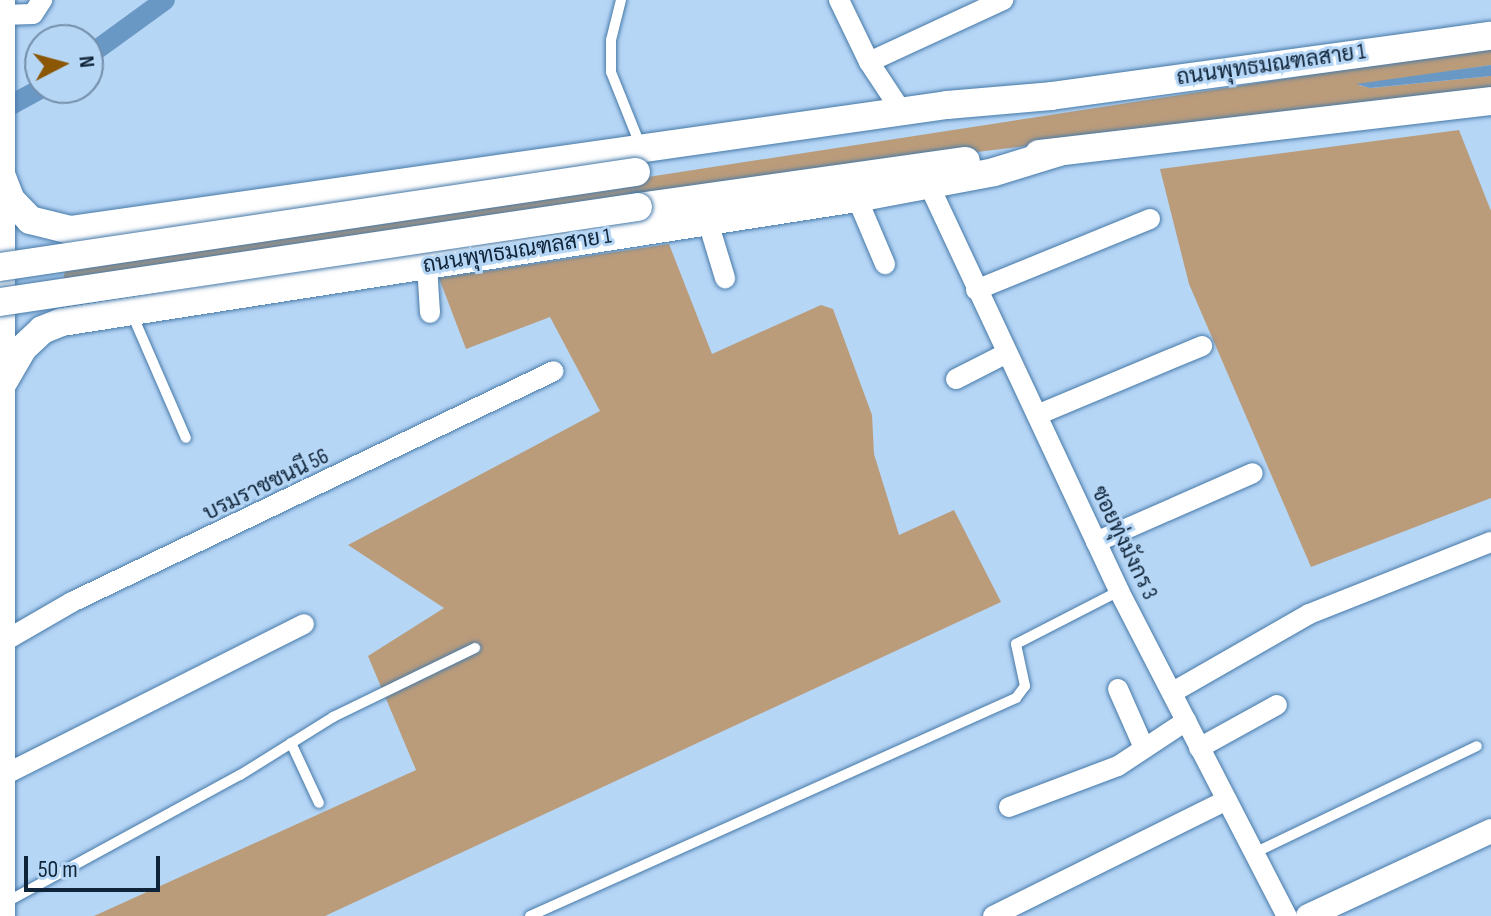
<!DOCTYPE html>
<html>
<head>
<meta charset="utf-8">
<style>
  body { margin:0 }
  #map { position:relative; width:1491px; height:916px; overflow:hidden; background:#b6d6f6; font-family:"Sofia Sans Condensed",Sarabun,sans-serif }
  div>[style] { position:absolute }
  .green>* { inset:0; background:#ba9c7b }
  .water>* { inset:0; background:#6a98c5 }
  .canal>* { height:20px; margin:-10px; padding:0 10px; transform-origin:10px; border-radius:10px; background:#6a98c5 }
  .roads { filter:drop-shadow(0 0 2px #4679a8) drop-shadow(0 0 2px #4679a8) }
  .service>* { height:10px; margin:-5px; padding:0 5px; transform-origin:5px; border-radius:5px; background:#fff }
  .minor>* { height:20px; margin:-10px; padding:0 10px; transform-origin:10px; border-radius:10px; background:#fff }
  .tertiary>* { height:24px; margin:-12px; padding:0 12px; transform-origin:12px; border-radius:12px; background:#fff }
  .secondary>* { height:28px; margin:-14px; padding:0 14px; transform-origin:14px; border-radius:14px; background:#fff }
  .bridges { filter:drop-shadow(0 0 2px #4679a8) drop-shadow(0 0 2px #4679a8) }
  .secondary-bridge>* { height:28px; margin:-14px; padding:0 14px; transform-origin:14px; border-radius:14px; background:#fff }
  span { translate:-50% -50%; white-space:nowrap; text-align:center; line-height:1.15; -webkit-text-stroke:6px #b6d6f6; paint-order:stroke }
  .street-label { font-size:22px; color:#0f2438 }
  .north { position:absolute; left:24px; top:24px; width:80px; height:80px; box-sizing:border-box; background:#b6d6f6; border:2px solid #738faa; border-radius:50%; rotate:84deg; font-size:22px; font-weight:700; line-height:32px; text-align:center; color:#0f2438 }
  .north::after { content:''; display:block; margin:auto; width:28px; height:36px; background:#8b5705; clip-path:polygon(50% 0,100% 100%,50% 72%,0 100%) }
  .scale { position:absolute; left:24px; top:856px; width:136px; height:36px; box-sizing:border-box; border:4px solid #0f2438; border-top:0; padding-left:10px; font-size:24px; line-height:28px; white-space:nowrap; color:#0f2438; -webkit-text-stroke:6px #b6d6f6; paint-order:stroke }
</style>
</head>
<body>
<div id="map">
  <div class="green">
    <div style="clip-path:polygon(1491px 47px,1491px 65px,1358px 85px,1371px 88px,1491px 76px,1491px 90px,787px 175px,63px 280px,70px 250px,648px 177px)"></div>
    <div style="clip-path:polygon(1459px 130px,1491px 211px,1491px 498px,1311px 567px,1189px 284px,1160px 169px)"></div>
    <div style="clip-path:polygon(669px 244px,712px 354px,821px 305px,833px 309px,872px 415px,874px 454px,899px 535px,954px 510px,1001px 602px,325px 916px,94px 916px,416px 770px,368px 656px,444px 608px,348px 545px,600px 411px,550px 317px,466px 349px,439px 278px)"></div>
  </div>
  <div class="water">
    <div style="clip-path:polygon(1491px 65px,1491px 76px,1370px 88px,1356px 84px)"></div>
  </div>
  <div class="canal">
    <div style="left:88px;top:56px;width:95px;rotate:-36deg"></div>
    <div style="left:0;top:111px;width:48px;rotate:-28.7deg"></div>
  </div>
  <div class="roads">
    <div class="service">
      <div style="left:621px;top:0;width:41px;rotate:104deg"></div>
      <div style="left:611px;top:40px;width:32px;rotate:90deg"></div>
      <div style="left:611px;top:72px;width:81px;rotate:68.2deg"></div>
      <div style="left:132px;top:314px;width:135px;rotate:66.5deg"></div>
      <div style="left:291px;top:743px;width:66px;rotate:65deg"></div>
      <div style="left:1254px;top:853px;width:247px;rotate:-25.6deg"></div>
      <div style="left:3px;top:904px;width:270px;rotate:-28.6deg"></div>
      <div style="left:240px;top:775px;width:110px;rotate:-31.9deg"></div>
      <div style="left:333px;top:717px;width:158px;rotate:-25.9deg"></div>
      <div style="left:530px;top:916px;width:533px;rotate:-24.16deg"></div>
      <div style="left:1016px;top:698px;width:15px;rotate:-53deg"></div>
      <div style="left:1025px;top:686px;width:43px;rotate:-102.1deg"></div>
      <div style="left:1016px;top:644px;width:116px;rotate:-27.2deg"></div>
    </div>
    <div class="minor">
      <div style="left:839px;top:0;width:69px;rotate:64.2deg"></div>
      <div style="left:869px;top:62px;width:60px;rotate:56.6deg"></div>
      <div style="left:2px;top:15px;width:31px;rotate:-2deg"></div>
      <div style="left:33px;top:14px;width:17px;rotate:-57deg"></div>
      <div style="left:869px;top:62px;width:148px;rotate:-24.8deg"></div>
      <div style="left:929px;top:185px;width:448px;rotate:64.9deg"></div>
      <div style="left:1119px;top:591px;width:366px;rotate:62.7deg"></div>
      <div style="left:857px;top:198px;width:72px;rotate:67deg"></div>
      <div style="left:708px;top:222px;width:59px;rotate:73.1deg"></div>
      <div style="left:427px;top:265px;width:48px;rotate:86.4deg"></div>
      <div style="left:976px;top:290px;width:188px;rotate:-22.2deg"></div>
      <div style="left:956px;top:379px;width:57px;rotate:-27deg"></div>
      <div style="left:1037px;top:415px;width:179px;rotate:-22.7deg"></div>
      <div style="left:1096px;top:542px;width:171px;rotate:-23.7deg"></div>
      <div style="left:1px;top:643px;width:82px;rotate:-30deg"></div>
      <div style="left:72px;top:602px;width:534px;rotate:-25.61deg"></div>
      <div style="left:1118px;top:689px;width:64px;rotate:66.2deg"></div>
      <div style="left:1173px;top:692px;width:157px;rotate:-29.8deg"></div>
      <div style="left:1309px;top:614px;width:196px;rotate:-21.6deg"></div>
      <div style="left:1199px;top:748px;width:89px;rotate:-28.9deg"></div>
      <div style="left:2px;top:776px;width:338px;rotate:-26.7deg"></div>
      <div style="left:1009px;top:807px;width:116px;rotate:-20.6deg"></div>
      <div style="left:1118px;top:766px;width:82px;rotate:-33.5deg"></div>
      <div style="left:993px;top:916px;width:261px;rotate:-26.4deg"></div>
    </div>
    <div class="tertiary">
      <div style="left:1308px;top:916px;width:202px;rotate:-24.9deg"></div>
    </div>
    <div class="secondary">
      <div style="left:1039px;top:154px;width:455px;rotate:-6.7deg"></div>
      <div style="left:2px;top:177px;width:25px;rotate:69deg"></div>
      <div style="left:11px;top:200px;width:28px;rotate:46deg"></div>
      <div style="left:30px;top:220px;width:41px;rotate:14deg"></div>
      <div style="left:70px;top:230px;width:886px;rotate:-8.11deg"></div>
      <div style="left:947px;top:105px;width:104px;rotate:-4.9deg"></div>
      <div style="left:1051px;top:96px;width:444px;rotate:-7.8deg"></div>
      <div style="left:638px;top:207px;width:331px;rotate:-8deg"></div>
      <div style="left:1px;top:386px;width:44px;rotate:-59.9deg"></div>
      <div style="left:23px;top:348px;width:26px;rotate:-43deg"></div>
      <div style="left:42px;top:330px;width:22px;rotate:-22deg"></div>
      <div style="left:62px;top:322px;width:805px;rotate:-8.87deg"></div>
      <div style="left:857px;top:198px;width:139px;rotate:-10.7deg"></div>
      <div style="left:994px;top:172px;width:68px;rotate:-17.1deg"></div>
      <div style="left:1px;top:916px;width:916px;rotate:-90deg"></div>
    </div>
  </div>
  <div class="bridges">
    <div class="secondary-bridge">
      <div style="left:0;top:267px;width:643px;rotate:-8.5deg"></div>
      <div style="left:0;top:302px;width:645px;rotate:-8.47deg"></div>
    </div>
  </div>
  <div class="street-label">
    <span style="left:1271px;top:65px;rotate:-8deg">ถนนพุทธมณฑลสาย 1</span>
    <span style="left:517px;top:251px;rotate:-9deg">ถนนพุทธมณฑลสาย 1</span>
    <span style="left:266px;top:485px;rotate:-26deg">บรมราชชนนี 56</span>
    <span style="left:1124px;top:543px;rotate:64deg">ซอยทุ่งมังกร 3</span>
  </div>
  <div class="north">N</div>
  <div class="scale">50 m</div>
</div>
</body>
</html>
